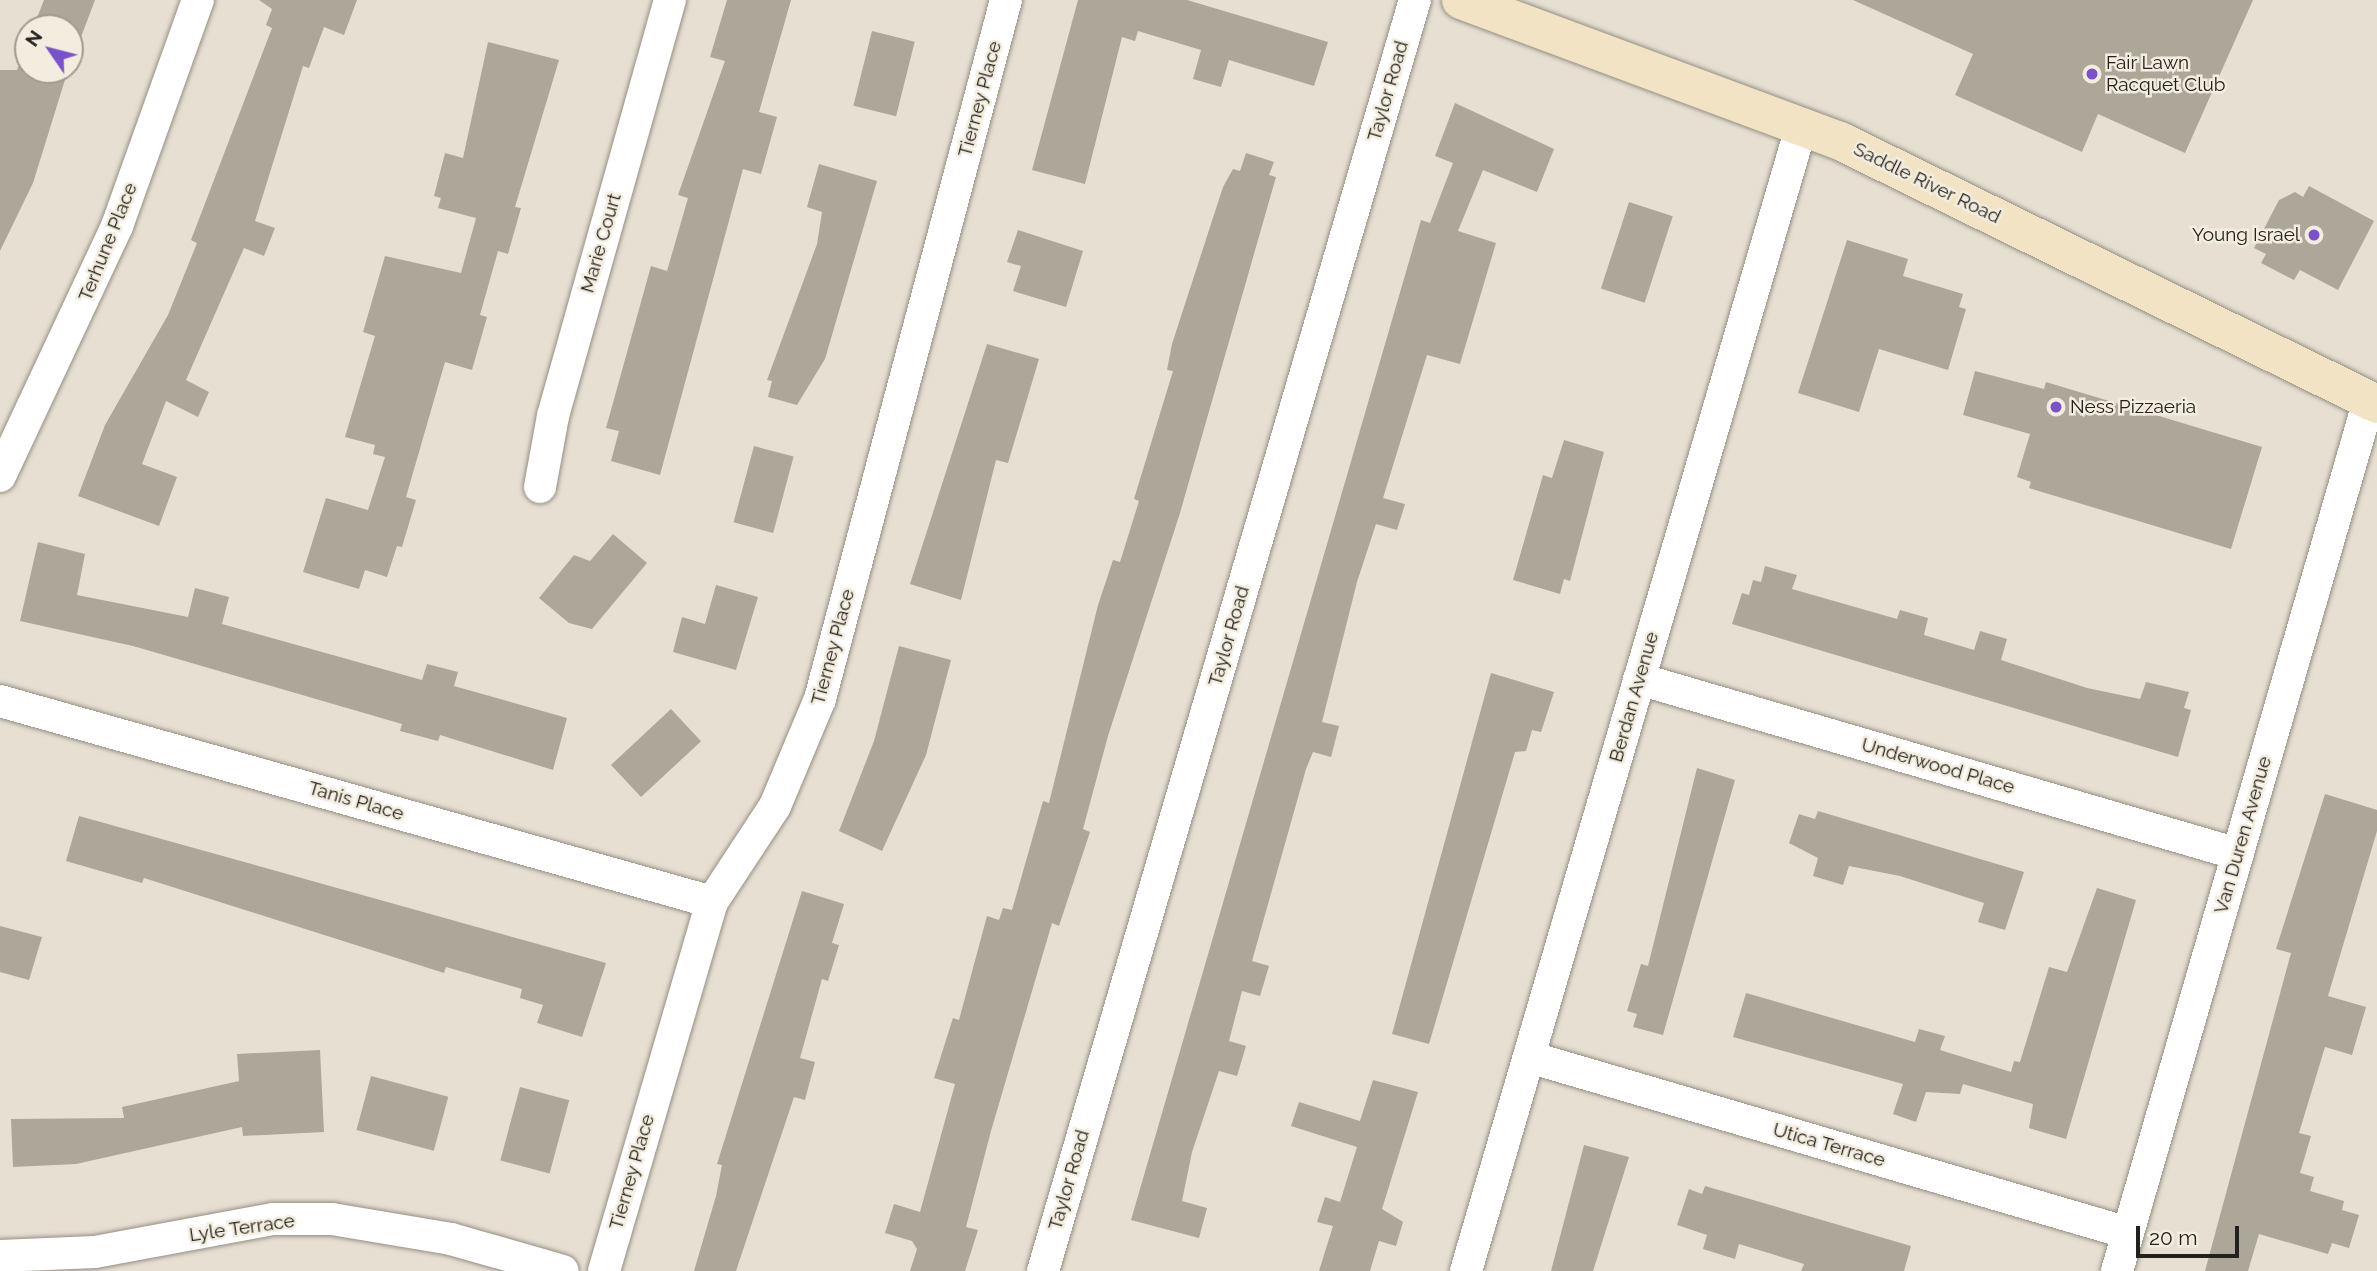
<!DOCTYPE html>
<html>
<head>
<meta charset="utf-8">
<style>
  body { margin:0 }
  #map { position:relative; width:2377px; height:1271px; overflow:hidden; background:#e6dfd2; font-family:Raleway,sans-serif }
  div>[style] { position:absolute }
  .building>* { inset:0; background:#ada79a; transform-origin:0 0 }
  .roads { filter:drop-shadow(0 0 2px #958f82) drop-shadow(0 0 2px #958f82) }
  .minor>* { height:32px; margin:-16px; padding:0 16px; transform-origin:16px; border-radius:16px; background:#fff }
  .secondary>* { height:38px; margin:-19px; padding:0 19px; transform-origin:19px; border-radius:19px; background:#f1e3c3 }
  .dots>* { width:19px; height:19px; translate:-50% -50%; box-sizing:border-box; border:4px solid #f3eddf; border-radius:50% }
  span { translate:-50% -50%; white-space:nowrap; text-align:center; line-height:1.15; -webkit-text-stroke:5px #f3eddf; paint-order:stroke }
  .poi-label { font-size:19px; color:#23211c }
  .left { translate:0 -50%; text-align:left }
  .right { translate:-100% -50%; text-align:right }
  .street-label { font-size:19px; color:#23211c }
  .north { position:absolute; left:14px; top:14px; width:70px; height:70px; box-sizing:border-box; background:#f3eddf; border:2px solid #a09b91; border-radius:50%; rotate:305deg; font-size:19px; font-weight:700; line-height:28px; text-align:center; color:#23211c }
  .north::after { content:''; display:block; margin:auto; width:24px; height:32px; background:#7a53cc; clip-path:polygon(50% 0,100% 100%,50% 72%,0 100%) }
  .scale { position:absolute; left:2136px; top:1226px; width:103px; height:32px; box-sizing:border-box; border:4px solid #23211c; border-top:0; padding-left:9px; font-size:21px; line-height:24px; white-space:nowrap; color:#23211c; -webkit-text-stroke:5px #f3eddf; paint-order:stroke }
</style>
</head>
<body>
<div id="map">
  <div class="building">
    <div style="clip-path:polygon(44px 0,95px 0,70px 66px,70px 28px,33px 28px)"></div>
    <div style="clip-path:polygon(259px 0,357px 0,344px 35px,324px 27px,309px 68px,303px 66px,255px 221px,275px 228px,264px 256px,244px 248px,186px 380px,209px 392px,198px 417px,166px 401px,142px 464px,177px 477px,159px 526px,78px 496px,105px 425px,168px 315px,197px 243px,191px 240px,272px 28px,266px 25px,272px 9px)"></div>
    <div style="clip-path:polygon(727px 0,791px 0,759px 112px,777px 117px,761px 174px,743px 169px,660px 475px,611px 461px,619px 431px,606px 428px,651px 266px,667px 271px,688px 198px,678px 195px,725px 61px,710px 57px)"></div>
    <div style="clip-path:polygon(1078px 0,1187px 0,1328px 42px,1314px 86px,1229px 60px,1221px 87px,1193px 79px,1201px 50px,1138px 31px,1135px 41px,1122px 37px,1085px 184px,1032px 170px)"></div>
    <div style="clip-path:polygon(1853px 0,2253px 0,2185px 153px,2098px 114px,2082px 152px,1955px 95px,1973px 54px)"></div>
    <div style="left:872px;top:31px;width:44px;height:77px;rotate:14deg"></div>
    <div style="clip-path:polygon(28px 41px,28px 70px,68px 70px,33px 183px,0 251px,0 70px,17px 70px)"></div>
    <div style="clip-path:polygon(488px 42px,559px 60px,515px 207px,521px 208px,508px 254px,498px 251px,480px 315px,487px 317px,472px 370px,445px 362px,406px 497px,416px 500px,402px 547px,397px 546px,387px 577px,365px 570px,359px 589px,303px 572px,326px 498px,368px 510px,385px 457px,373px 454px,375px 445px,345px 437px,375px 336px,363px 332px,385px 256px,461px 273px,476px 218px,438px 208px,441px 198px,434px 196px,445px 153px,463px 158px)"></div>
    <div style="clip-path:polygon(1455px 103px,1554px 149px,1537px 192px,1483px 170px,1458px 231px,1496px 243px,1460px 364px,1427px 355px,1383px 498px,1405px 504px,1397px 530px,1376px 524px,1357px 582px,1322px 722px,1339px 726px,1331px 757px,1313px 752px,1306px 769px,1252px 961px,1269px 966px,1260px 996px,1242px 991px,1229px 1041px,1246px 1046px,1237px 1076px,1219px 1071px,1192px 1152px,1182px 1201px,1207px 1208px,1199px 1238px,1131px 1220px,1421px 220px,1430px 223px,1453px 163px,1435px 156px)"></div>
    <div style="clip-path:polygon(1246px 153px,1274px 162px,1269px 175px,1276px 177px,1180px 513px,1108px 736px,1083px 829px,1090px 832px,1059px 926px,1052px 923px,991px 1131px,966px 1227px,978px 1230px,965px 1271px,910px 1271px,917px 1249px,912px 1241px,885px 1233px,894px 1204px,920px 1212px,955px 1084px,934px 1078px,953px 1018px,959px 1020px,987px 916px,999px 920px,1003px 908px,1012px 910px,1043px 801px,1049px 803px,1098px 605px,1113px 560px,1120px 562px,1139px 501px,1134px 499px,1173px 371px,1167px 370px,1172px 344px,1223px 187px,1233px 169px,1240px 171px)"></div>
    <div style="clip-path:polygon(819px 164px,877px 181px,825px 359px,797px 405px,768px 397px,772px 381px,767px 380px,817px 244px,822px 212px,807px 207px)"></div>
    <div style="clip-path:polygon(2309px 186px,2374px 221px,2338px 290px,2300px 270px,2294px 280px,2261px 263px,2266px 254px,2254px 248px,2279px 200px,2295px 192px,2303px 197px)"></div>
    <div style="left:1629px;top:202px;width:46px;height:91px;rotate:18deg"></div>
    <div style="clip-path:polygon(1018px 230px,1083px 251px,1066px 307px,1013px 291px,1021px 266px,1007px 262px)"></div>
    <div style="clip-path:polygon(1847px 240px,1908px 259px,1903px 276px,1963px 294px,1959px 307px,1966px 309px,1948px 370px,1879px 349px,1859px 412px,1798px 393px)"></div>
    <div style="clip-path:polygon(987px 344px,1039px 359px,1008px 463px,996px 460px,961px 600px,910px 584px)"></div>
    <div style="clip-path:polygon(1975px 371px,2044px 389px,2046px 382px,2262px 447px,2231px 549px,2029px 488px,2031px 482px,2017px 477px,2030px 434px,1963px 415px)"></div>
    <div style="clip-path:polygon(1564px 440px,1604px 452px,1570px 581px,1564px 579px,1560px 594px,1513px 580px,1543px 475px,1552px 478px)"></div>
    <div style="left:754px;top:446px;width:41px;height:79px;rotate:15deg"></div>
    <div style="clip-path:polygon(613px 534px,647px 563px,592px 629px,569px 623px,539px 598px,574px 555px,590px 561px)"></div>
    <div style="clip-path:polygon(38px 542px,85px 554px,77px 595px,188px 617px,195px 588px,229px 597px,222px 624px,422px 680px,427px 664px,458px 672px,454px 686px,567px 718px,553px 770px,440px 735px,438px 741px,400px 731px,402px 724px,133px 646px,20px 621px)"></div>
    <div style="clip-path:polygon(1765px 566px,1797px 575px,1792px 589px,1897px 619px,1900px 610px,1928px 618px,1924px 635px,1974px 650px,1980px 631px,2007px 639px,2001px 660px,2087px 688px,2140px 699px,2146px 682px,2189px 692px,2184px 708px,2191px 710px,2178px 757px,1732px 624px,1742px 593px,1749px 595px,1753px 580px,1761px 582px)"></div>
    <div style="clip-path:polygon(716px 585px,758px 597px,736px 670px,673px 652px,682px 617px,705px 624px)"></div>
    <div style="clip-path:polygon(899px 646px,951px 660px,926px 755px,882px 851px,839px 831px,874px 741px)"></div>
    <div style="clip-path:polygon(1491px 673px,1554px 692px,1541px 732px,1532px 730px,1526px 751px,1515px 752px,1429px 1044px,1392px 1034px)"></div>
    <div style="left:671px;top:709px;width:44px;height:82px;rotate:47deg"></div>
    <div style="clip-path:polygon(1697px 768px,1735px 780px,1663px 1035px,1633px 1027px,1637px 1014px,1627px 1011px,1641px 964px,1648px 966px)"></div>
    <div style="clip-path:polygon(2325px 794px,2377px 810px,2377px 831px,2328px 996px,2366px 1007px,2352px 1055px,2325px 1047px,2299px 1133px,2311px 1136px,2300px 1173px,2314px 1177px,2310px 1191px,2344px 1201px,2342px 1210px,2359px 1215px,2349px 1248px,2332px 1243px,2328px 1254px,2259px 1234px,2248px 1271px,2205px 1271px,2291px 953px,2276px 949px)"></div>
    <div style="clip-path:polygon(1818px 811px,2024px 872px,2005px 930px,1978px 922px,1984px 903px,1900px 876px,1849px 866px,1843px 885px,1813px 876px,1818px 858px,1789px 843px,1799px 814px,1815px 819px)"></div>
    <div style="clip-path:polygon(79px 816px,606px 963px,582px 1037px,537px 1023px,543px 1005px,520px 998px,522px 989px,446px 967px,444px 973px,144px 878px,142px 883px,66px 861px)"></div>
    <div style="clip-path:polygon(2097px 888px,2136px 900px,2066px 1139px,2029px 1128px,2033px 1104px,1963px 1084px,1960px 1094px,1926px 1092px,1916px 1122px,1893px 1114px,1903px 1084px,1733px 1037px,1746px 993px,1915px 1042px,1919px 1029px,1945px 1036px,1940px 1050px,2011px 1072px,2014px 1061px,2020px 1062px,2049px 967px,2067px 972px)"></div>
    <div style="clip-path:polygon(802px 891px,844px 904px,832px 943px,839px 945px,828px 981px,822px 979px,800px 1058px,815px 1062px,805px 1100px,794px 1097px,736px 1271px,694px 1271px,716px 1196px,722px 1165px,717px 1164px)"></div>
    <div style="clip-path:polygon(0 926px,42px 937px,29px 980px,0 972px)"></div>
    <div style="clip-path:polygon(320px 1050px,324px 1132px,243px 1136px,242px 1127px,76px 1164px,13px 1167px,11px 1119px,124px 1118px,122px 1107px,239px 1081px,237px 1054px)"></div>
    <div style="left:371px;top:1076px;width:80px;height:56px;rotate:15deg"></div>
    <div style="clip-path:polygon(1373px 1080px,1418px 1092px,1382px 1209px,1403px 1222px,1396px 1246px,1379px 1241px,1370px 1271px,1319px 1271px,1333px 1226px,1317px 1222px,1325px 1197px,1340px 1202px,1357px 1147px,1291px 1126px,1299px 1102px,1360px 1121px)"></div>
    <div style="left:520px;top:1087px;width:51px;height:76px;rotate:15deg"></div>
    <div style="clip-path:polygon(1584px 1145px,1629px 1157px,1593px 1271px,1551px 1271px)"></div>
    <div style="clip-path:polygon(1705px 1186px,1911px 1246px,1904px 1271px,1801px 1271px,1804px 1264px,1739px 1244px,1735px 1259px,1703px 1249px,1707px 1235px,1677px 1225px,1689px 1189px,1702px 1194px)"></div>
  </div>
  <div class="roads">
    <div class="minor">
      <div style="left:0;top:476px;width:276px;rotate:-64.9deg"></div>
      <div style="left:117px;top:226px;width:240px;rotate:-70.3deg"></div>
      <div style="left:540px;top:487px;width:72px;rotate:-79.6deg"></div>
      <div style="left:553px;top:416px;width:432px;rotate:-74.3deg"></div>
      <div style="left:1639px;top:679px;width:624px;rotate:16.29deg"></div>
      <div style="left:0;top:701px;width:740px;rotate:15.76deg"></div>
      <div style="left:1529px;top:1057px;width:624px;rotate:16.37deg"></div>
      <div style="left:0;top:1256px;width:95px;rotate:-2.4deg"></div>
      <div style="left:95px;top:1252px;width:181px;rotate:-10.5deg"></div>
      <div style="left:273px;top:1219px;width:59px"></div>
      <div style="left:332px;top:1219px;width:121px;rotate:9.5deg"></div>
      <div style="left:451px;top:1239px;width:116px;rotate:15.9deg"></div>
      <div style="left:604px;top:1271px;width:384px;rotate:-73.7deg"></div>
      <div style="left:712px;top:902px;width:115px;rotate:-56.7deg"></div>
      <div style="left:775px;top:806px;width:116px;rotate:-67.2deg"></div>
      <div style="left:820px;top:699px;width:723px;rotate:-75.1deg"></div>
      <div style="left:1043px;top:1271px;width:1324px;rotate:-73.69deg"></div>
      <div style="left:1466px;top:1271px;width:1195px;rotate:-73.67deg"></div>
      <div style="left:2117px;top:1271px;width:907px;rotate:-73.86deg"></div>
    </div>
    <div class="secondary">
      <div style="left:1461px;top:0;width:404px;rotate:20.4deg"></div>
      <div style="left:1840px;top:141px;width:598px;rotate:26.09deg"></div>
    </div>
  </div>
  <div class="dots">
    <div style="left:2092px;top:74px;background:#7a53cc"></div>
    <div style="left:2314px;top:235px;background:#7a53cc"></div>
    <div style="left:2056px;top:407px;background:#7a53cc"></div>
  </div>
  <div class="poi-label">
    <span class="left" style="left:2106px;top:74px">Fair Lawn<br>Racquet Club</span>
    <span class="right" style="left:2300px;top:235px">Young Israel</span>
    <span class="left" style="left:2070px;top:407px">Ness Pizzaeria</span>
  </div>
  <div class="street-label">
    <span style="left:1388px;top:91px;rotate:-74deg">Taylor Road</span>
    <span style="left:980px;top:99px;rotate:-75deg">Tierney Place</span>
    <span style="left:1927px;top:183px;rotate:26deg">Saddle River Road</span>
    <span style="left:108px;top:242px;rotate:-68deg">Terhune Place</span>
    <span style="left:601px;top:243px;rotate:-74deg">Marie Court</span>
    <span style="left:1229px;top:636px;rotate:-74deg">Taylor Road</span>
    <span style="left:833px;top:647px;rotate:-75deg">Tierney Place</span>
    <span style="left:1634px;top:697px;rotate:-74deg">Berdan Avenue</span>
    <span style="left:1938px;top:766px;rotate:16deg">Underwood Place</span>
    <span style="left:356px;top:801px;rotate:16deg">Tanis Place</span>
    <span style="left:2243px;top:835px;rotate:-74deg">Van Duren Avenue</span>
    <span style="left:1829px;top:1145px;rotate:16deg">Utica Terrace</span>
    <span style="left:632px;top:1172px;rotate:-74deg">Tierney Place</span>
    <span style="left:1069px;top:1180px;rotate:-74deg">Taylor Road</span>
    <span style="left:242px;top:1228px;rotate:-8deg">Lyle Terrace</span>
  </div>
  <div class="north">N</div>
  <div class="scale">20 m</div>
</div>
</body>
</html>
